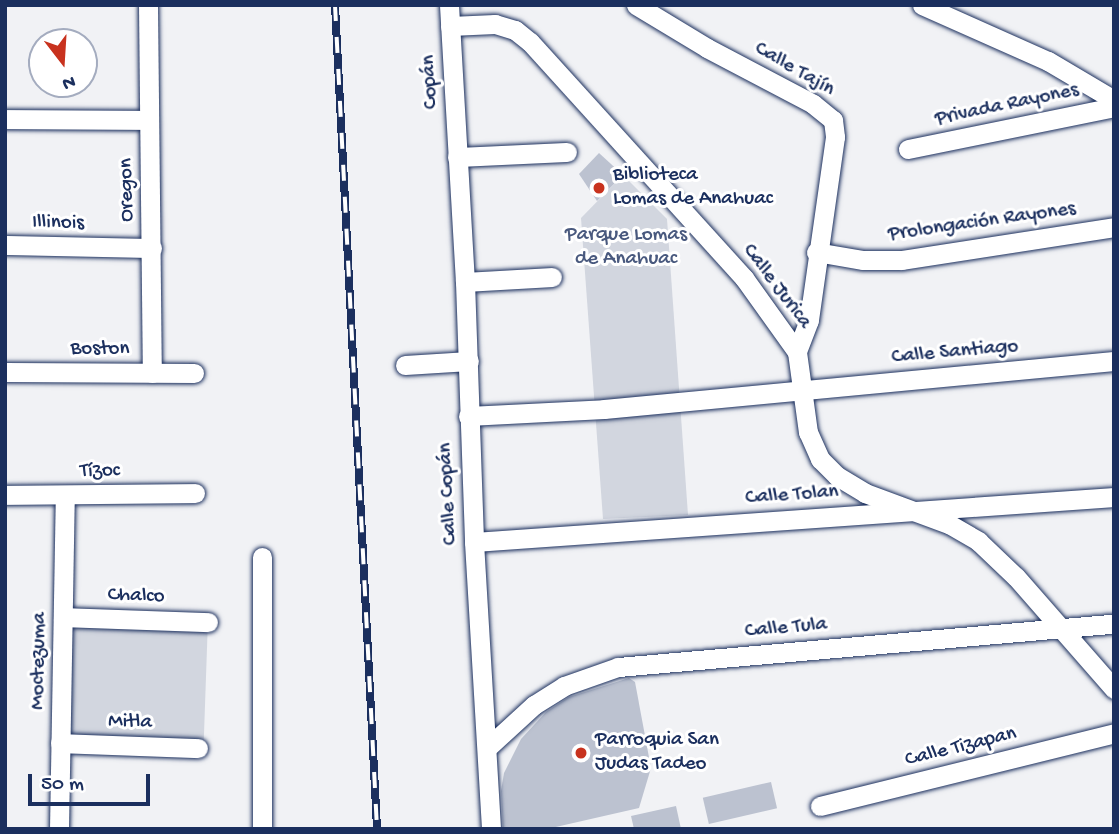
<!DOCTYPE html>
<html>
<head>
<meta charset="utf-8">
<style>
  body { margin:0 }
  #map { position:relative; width:1119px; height:834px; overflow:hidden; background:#f1f2f5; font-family:"Gochi Hand",sans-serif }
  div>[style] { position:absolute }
  .green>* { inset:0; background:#d2d6df; transform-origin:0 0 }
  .building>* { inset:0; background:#bcc2d0; transform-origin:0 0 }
  .roads { filter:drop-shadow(0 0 2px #1b2f5e) drop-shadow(0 0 2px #1b2f5e) }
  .minor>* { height:19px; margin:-9.5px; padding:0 9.5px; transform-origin:9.5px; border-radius:9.5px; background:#fff }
  .rail>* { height:8px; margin-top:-4px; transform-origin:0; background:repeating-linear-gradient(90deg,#fff 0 16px,#1b2f5e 0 32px); box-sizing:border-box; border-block:2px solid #1b2f5e }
  .dots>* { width:19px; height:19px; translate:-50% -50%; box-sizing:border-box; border:4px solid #fff; border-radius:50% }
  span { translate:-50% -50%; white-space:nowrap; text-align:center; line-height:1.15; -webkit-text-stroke:6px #fff; paint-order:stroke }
  .street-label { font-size:21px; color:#1b2f5e }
  .poi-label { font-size:21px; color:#1b2f5e }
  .left { translate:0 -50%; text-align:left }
  .park-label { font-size:21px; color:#49597e }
  .frame { position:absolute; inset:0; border:7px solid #1b2f5e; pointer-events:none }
  .north { position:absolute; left:28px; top:28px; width:70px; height:70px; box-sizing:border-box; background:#fff; border:2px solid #a4acbf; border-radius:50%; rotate:163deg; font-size:19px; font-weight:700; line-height:28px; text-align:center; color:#1b2f5e }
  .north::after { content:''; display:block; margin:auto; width:24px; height:32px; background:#c8321e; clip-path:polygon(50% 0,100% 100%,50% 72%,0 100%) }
  .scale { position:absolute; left:28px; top:774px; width:122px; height:32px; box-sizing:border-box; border:4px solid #1b2f5e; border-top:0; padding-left:9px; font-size:21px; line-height:24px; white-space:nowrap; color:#1b2f5e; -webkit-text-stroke:5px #fff; paint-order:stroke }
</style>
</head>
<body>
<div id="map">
  <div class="green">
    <div style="clip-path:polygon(623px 175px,667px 219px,688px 515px,603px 519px,581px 218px)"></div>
    <div style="left:63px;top:617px;width:145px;height:126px;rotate:2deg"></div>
  </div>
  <div class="building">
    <div style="clip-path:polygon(599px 153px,623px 175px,597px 201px,579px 174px)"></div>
    <div style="clip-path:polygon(629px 678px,635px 682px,651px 768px,639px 808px,547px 829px,503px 829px,501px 791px,504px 773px,521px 739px,546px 712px,569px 697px)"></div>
    <div style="left:771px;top:782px;width:27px;height:70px;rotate:77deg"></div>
    <div style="clip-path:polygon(676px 806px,681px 829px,634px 829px,631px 816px)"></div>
  </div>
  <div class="roads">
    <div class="minor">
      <div style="left:148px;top:5px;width:368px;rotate:89.4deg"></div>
      <div style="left:449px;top:5px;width:277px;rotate:86.7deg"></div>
      <div style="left:465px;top:282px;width:260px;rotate:88deg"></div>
      <div style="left:474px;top:542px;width:288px;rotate:86.6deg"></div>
      <div style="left:636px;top:5px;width:83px;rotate:31.2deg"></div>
      <div style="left:707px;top:48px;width:120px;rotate:27.8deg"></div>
      <div style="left:813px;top:104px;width:26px;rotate:39deg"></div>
      <div style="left:833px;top:120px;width:17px;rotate:83deg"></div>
      <div style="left:835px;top:137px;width:185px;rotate:98.1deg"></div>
      <div style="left:809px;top:320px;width:34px;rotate:111deg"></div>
      <div style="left:922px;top:5px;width:138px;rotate:24deg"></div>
      <div style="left:1048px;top:61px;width:77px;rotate:30.6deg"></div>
      <div style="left:450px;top:26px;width:45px;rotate:-2.5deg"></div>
      <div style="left:495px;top:24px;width:21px;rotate:17deg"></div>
      <div style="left:515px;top:30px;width:19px;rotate:39deg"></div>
      <div style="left:530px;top:42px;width:319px;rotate:47.8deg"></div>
      <div style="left:744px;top:278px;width:91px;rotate:54.4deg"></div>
      <div style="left:797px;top:352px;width:81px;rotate:82.2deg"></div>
      <div style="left:808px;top:432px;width:30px;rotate:66deg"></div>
      <div style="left:820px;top:459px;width:24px;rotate:45deg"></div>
      <div style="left:837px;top:476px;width:33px;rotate:31deg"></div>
      <div style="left:865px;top:493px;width:90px;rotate:20.3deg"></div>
      <div style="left:949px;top:524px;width:34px;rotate:30deg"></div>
      <div style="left:978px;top:541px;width:52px;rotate:43.5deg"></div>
      <div style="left:1016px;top:577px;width:149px;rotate:48.8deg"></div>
      <div style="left:5px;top:119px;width:144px;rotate:0.4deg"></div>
      <div style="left:908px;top:149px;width:210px;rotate:-11.5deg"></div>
      <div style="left:457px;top:157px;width:110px;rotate:-2.6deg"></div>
      <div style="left:5px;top:245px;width:147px;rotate:1.2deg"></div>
      <div style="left:816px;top:252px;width:48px;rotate:9.7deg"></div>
      <div style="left:863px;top:260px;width:39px"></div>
      <div style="left:902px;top:260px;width:215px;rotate:-8.8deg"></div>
      <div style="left:465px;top:282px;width:87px;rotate:-3.3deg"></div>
      <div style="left:405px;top:365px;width:64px;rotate:-3.6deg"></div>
      <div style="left:5px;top:372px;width:189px;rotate:0.3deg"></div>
      <div style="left:468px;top:416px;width:136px;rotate:-2.9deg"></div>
      <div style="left:604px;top:409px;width:512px;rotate:-5.38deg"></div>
      <div style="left:5px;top:495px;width:190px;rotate:-0.6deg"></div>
      <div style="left:474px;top:542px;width:642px;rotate:-4.02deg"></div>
      <div style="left:63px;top:617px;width:145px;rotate:2deg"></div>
      <div style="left:60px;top:743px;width:138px;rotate:2.1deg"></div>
      <div style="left:487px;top:748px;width:64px;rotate:-42.5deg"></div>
      <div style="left:534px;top:705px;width:36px;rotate:-32deg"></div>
      <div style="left:564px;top:686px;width:57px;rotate:-19.4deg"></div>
      <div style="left:618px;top:667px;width:498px;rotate:-5deg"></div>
      <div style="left:820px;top:806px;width:303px;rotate:-13.9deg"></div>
      <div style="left:59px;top:829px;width:334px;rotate:-89deg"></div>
      <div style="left:262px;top:829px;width:272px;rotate:-90deg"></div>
    </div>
  </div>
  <div class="rail">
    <div style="left:335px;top:5px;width:825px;rotate:87.08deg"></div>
  </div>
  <div class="dots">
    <div style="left:599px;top:188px;background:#c8321e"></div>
    <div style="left:581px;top:753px;background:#c8321e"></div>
  </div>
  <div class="street-label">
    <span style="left:794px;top:70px;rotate:30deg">Calle Tajín</span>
    <span style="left:431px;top:82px;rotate:-93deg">Copán</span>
    <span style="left:1007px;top:106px;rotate:-12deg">Privada Rayones</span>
    <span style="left:128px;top:190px;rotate:-91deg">Oregon</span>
    <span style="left:982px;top:223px;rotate:-8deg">Prolongación Rayones</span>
    <span style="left:58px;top:224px;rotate:1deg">Illinois</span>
    <span style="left:776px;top:287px;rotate:53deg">Calle Jurica</span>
    <span style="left:100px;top:350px">Boston</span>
    <span style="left:955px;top:353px;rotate:-5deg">Calle Santiago</span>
    <span style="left:100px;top:472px;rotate:-1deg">Tízoc</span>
    <span style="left:449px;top:494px;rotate:-93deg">Calle Copán</span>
    <span style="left:792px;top:496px;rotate:-4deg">Calle Tolan</span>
    <span style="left:136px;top:597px;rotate:2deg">Chalco</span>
    <span style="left:786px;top:629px;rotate:-5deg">Calle Tula</span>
    <span style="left:40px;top:661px;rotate:-89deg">Moctezuma</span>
    <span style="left:130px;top:723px;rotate:2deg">Mitla</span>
    <span style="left:961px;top:748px;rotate:-14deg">Calle Tizapan</span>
  </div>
  <div class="poi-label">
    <span class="left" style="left:613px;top:188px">Biblioteca<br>Lomas de Anahuac</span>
    <span class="left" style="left:595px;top:753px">Parroquia San<br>Judas Tadeo</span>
  </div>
  <div class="park-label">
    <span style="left:626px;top:248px">Parque Lomas<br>de Anahuac</span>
  </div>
  <div class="frame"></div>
  <div class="north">N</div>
  <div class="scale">50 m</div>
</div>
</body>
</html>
